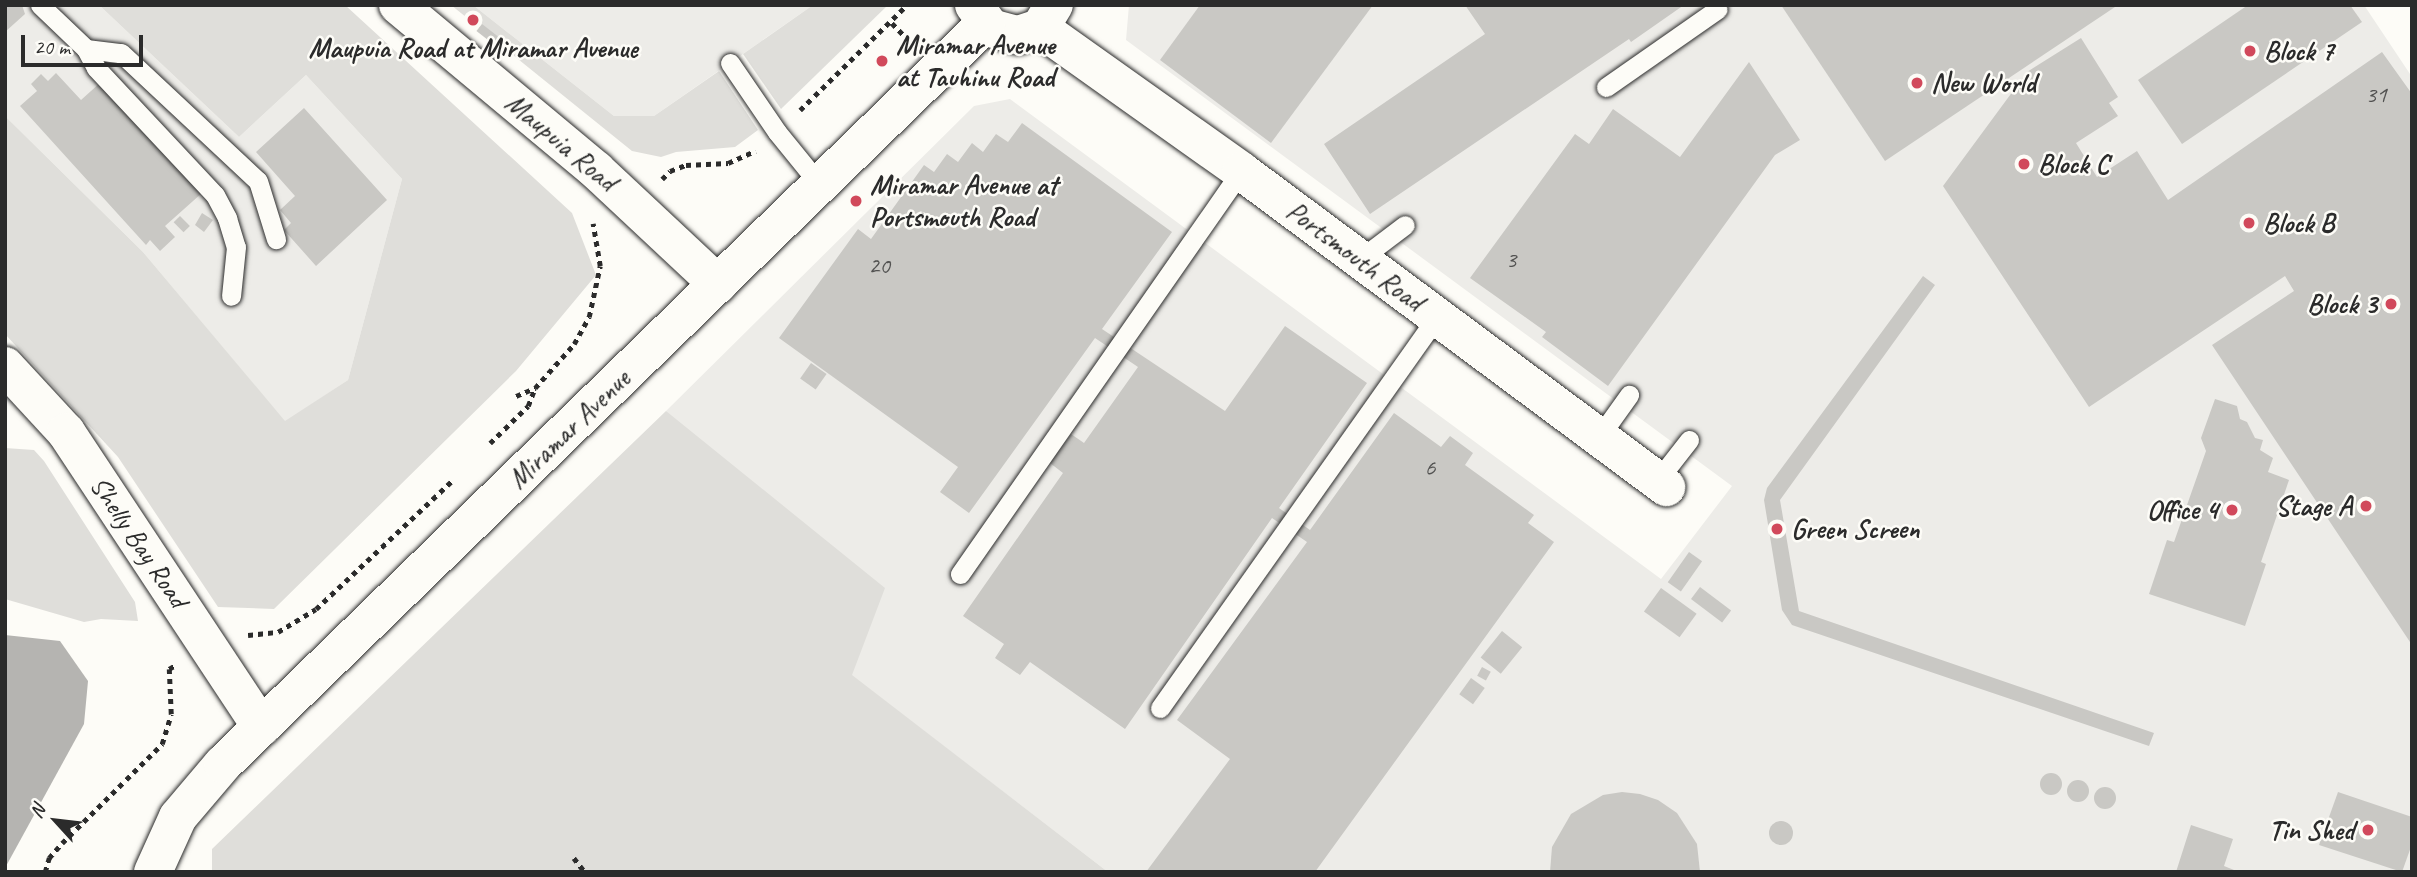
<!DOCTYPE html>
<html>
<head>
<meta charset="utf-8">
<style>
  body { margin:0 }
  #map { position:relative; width:2417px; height:877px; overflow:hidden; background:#fdfcf7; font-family:Caveat,sans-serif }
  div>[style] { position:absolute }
  .built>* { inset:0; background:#edece8 }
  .green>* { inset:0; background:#dfdeda }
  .water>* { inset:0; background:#b5b4b1 }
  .building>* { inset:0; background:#c9c8c4; transform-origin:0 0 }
  .round { border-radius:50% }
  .path>* { height:4.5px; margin-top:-2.25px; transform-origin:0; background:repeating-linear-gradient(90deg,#2b2b2b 0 5px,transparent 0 10px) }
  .roads { filter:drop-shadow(0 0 2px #2b2b2b) drop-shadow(0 0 2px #2b2b2b) }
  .service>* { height:19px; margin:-9.5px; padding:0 9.5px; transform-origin:9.5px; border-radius:9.5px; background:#fdfcf7 }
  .minor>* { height:38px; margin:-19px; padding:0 19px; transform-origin:19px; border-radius:19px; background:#fdfcf7 }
  .secondary>* { height:38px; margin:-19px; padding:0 19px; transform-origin:19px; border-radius:19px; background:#fdfcf7 }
  .dots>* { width:19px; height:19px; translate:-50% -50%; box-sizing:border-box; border:4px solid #fdfcf7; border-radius:50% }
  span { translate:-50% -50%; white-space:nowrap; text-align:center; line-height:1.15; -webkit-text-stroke:5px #fdfcf7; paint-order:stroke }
  .number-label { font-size:24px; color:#525251 }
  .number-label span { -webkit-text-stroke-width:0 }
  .poi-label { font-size:28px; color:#2b2b2b; font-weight:700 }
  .left { translate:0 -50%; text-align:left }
  .right { translate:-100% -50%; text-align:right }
  .street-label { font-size:28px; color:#2b2b2b }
  .frame { position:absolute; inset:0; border:7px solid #2b2b2b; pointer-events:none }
  .north { position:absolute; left:21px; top:786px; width:70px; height:70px; -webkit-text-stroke:5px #fdfcf7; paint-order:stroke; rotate:297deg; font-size:19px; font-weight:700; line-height:28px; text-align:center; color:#2b2b2b }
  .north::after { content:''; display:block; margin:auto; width:24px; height:32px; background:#2b2b2b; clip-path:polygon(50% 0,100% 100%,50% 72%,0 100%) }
  .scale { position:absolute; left:21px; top:35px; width:122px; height:32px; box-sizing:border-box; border:4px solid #2b2b2b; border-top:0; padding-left:9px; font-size:21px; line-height:24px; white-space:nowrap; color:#2b2b2b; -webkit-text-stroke:5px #fdfcf7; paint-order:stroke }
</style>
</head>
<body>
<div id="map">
  <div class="built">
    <div style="clip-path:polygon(5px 5px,99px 5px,239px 137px,306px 75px,402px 179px,348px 380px,285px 422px,143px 252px,5px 116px)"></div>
    <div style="clip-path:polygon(473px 5px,813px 5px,654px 116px,614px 116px)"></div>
    <div style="clip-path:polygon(1129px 5px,2364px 5px,2412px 77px,2412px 872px,1108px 872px,851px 675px,666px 411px,974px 106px,1010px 99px,1661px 579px,1732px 486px,1126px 40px)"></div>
  </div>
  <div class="green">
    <div style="clip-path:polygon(99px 5px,345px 5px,572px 213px,596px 275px,516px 371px,274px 609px,218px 607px,118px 457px,5px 334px,5px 116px,143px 252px,285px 421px,348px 380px,402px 179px,306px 75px,239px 137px)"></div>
    <div style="clip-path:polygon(451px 5px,473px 5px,614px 116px,654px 116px,719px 71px,758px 130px,735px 147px,676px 152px,661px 157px,632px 151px)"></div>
    <div style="clip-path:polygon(813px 5px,888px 5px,781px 109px,743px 54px)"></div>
    <div style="clip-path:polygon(666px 411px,885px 588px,852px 675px,1108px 872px,212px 872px,212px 849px)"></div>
    <div style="clip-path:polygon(5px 448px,34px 450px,44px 461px,135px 602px,138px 621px,101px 619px,84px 622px,5px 599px)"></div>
  </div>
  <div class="water">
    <div style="clip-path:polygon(5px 635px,60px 641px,88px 681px,84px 724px,5px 868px)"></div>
  </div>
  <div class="building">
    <div style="clip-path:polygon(5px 5px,22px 5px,25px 14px,5px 32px)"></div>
    <div style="clip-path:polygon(1200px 5px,1373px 5px,1271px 143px,1160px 60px)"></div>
    <div style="clip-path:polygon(1465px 5px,1684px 5px,1631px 42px,1629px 39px,1370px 214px,1324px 144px,1485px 34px)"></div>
    <div style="clip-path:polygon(1781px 5px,2118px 5px,1885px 161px)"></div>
    <div style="clip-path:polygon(2248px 5px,2350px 5px,2362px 22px,2182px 144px,2138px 80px)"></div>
    <div style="left:482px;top:24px;width:24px;height:9px;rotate:38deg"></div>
    <div style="clip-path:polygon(2081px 38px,2118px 97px,2109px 103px,2118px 116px,2076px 143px,2097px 177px,2137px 151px,2168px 200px,2382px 52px,2412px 94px,2412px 645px,2212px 345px,2294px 291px,2285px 276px,2089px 407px,1943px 186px,2027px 72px)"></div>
    <div style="clip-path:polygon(1749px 62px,1800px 140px,1775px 155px,1608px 386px,1542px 337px,1546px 332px,1470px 278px,1575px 134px,1589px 144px,1613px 109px,1680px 157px)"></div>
    <div style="clip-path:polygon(56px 73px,81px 100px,101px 82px,202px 193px,165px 226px,175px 237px,160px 251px,150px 240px,146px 245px,20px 106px,37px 91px,31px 84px,41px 74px,48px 81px)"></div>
    <div style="clip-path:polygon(304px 108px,387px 200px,316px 266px,284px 230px,291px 223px,280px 210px,295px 196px,256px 152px)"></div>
    <div style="clip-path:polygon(1022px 123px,1172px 232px,1102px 329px,1225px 411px,1285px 326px,1367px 383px,1279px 508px,1310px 530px,1394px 413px,1441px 447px,1450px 436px,1473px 453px,1465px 465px,1534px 515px,1528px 523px,1554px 542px,1315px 872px,1146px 872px,1230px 759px,1177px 720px,1307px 542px,1272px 518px,1125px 729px,1030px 662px,1020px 675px,995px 658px,1004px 644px,963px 616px,1063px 473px,1050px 463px,1071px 434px,1084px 443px,1138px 367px,1095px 338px,969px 513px,940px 492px,958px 467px,779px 338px,858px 229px,871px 239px,924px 165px,934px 172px,947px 154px,958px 162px,972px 143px,983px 152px,996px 134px,1008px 142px)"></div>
    <div style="clip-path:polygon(202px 213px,213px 220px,204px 232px,195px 225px)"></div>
    <div style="left:180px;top:216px;width:14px;height:9px;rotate:45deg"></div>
    <div style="clip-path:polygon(1923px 276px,1935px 285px,1780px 500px,1799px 611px,2154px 733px,2149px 746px,1792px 625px,1782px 610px,1764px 500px,1767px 488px)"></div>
    <div style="left:811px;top:363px;width:19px;height:19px;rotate:35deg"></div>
    <div style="clip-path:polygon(2215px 399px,2237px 406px,2240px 419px,2247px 422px,2255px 438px,2263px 440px,2260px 450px,2273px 458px,2268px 472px,2289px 480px,2261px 562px,2266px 564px,2245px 626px,2149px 594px,2167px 540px,2174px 542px,2206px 451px,2201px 438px)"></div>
    <div style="left:1689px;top:552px;width:16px;height:37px;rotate:35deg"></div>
    <div style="left:1700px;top:587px;width:39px;height:15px;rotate:37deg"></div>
    <div style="left:1661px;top:588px;width:44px;height:29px;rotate:36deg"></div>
    <div style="left:1502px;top:631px;width:26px;height:34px;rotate:39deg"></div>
    <div style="left:1482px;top:667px;width:10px;height:10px;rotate:29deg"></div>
    <div style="left:1471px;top:678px;width:17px;height:20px;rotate:36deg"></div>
    <div class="round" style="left:2040px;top:773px;width:22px;height:22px"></div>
    <div class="round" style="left:2067px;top:780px;width:22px;height:22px"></div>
    <div class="round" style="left:2094px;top:787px;width:22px;height:22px"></div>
    <div style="clip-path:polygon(1622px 792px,1640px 794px,1658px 800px,1677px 813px,1697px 844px,1700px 872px,1550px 872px,1552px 847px,1571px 814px,1603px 795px)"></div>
    <div style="clip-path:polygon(2338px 792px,2412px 817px,2412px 844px,2402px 872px,2319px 845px)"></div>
    <div class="round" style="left:1769px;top:821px;width:24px;height:24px"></div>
    <div style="clip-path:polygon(2191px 825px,2233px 839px,2224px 866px,2239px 872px,2176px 872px)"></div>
  </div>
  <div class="path">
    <div style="left:892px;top:23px;width:28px;rotate:46deg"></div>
    <div style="left:800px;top:110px;width:150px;rotate:-44.5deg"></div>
    <div style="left:662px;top:179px;width:11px;rotate:-45deg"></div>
    <div style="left:670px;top:171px;width:17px;rotate:-21deg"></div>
    <div style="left:686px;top:165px;width:42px;rotate:-2.7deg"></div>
    <div style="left:728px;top:163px;width:30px;rotate:-24deg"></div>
    <div style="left:516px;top:396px;width:21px;rotate:-23deg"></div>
    <div style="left:490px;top:443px;width:53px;rotate:-44.2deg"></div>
    <div style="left:528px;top:406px;width:19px;rotate:-69deg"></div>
    <div style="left:535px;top:388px;width:59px;rotate:-48.4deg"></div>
    <div style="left:574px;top:344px;width:31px;rotate:-61deg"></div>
    <div style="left:589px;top:317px;width:52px;rotate:-77.8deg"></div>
    <div style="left:600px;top:266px;width:43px;rotate:-99.5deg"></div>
    <div style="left:248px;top:635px;width:30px;rotate:-6deg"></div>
    <div style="left:278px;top:632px;width:44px;rotate:-31.2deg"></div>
    <div style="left:316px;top:609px;width:187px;rotate:-43.3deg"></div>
    <div style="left:574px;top:858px;width:18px;rotate:52deg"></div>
    <div style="left:45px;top:872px;width:15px;rotate:-74deg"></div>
    <div style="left:49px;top:858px;width:20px;rotate:-49deg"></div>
    <div style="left:62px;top:843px;width:141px;rotate:-44.7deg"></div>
    <div style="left:162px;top:744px;width:31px;rotate:-73deg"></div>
    <div style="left:171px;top:714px;width:45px;rotate:-92.5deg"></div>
    <div style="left:169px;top:669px;width:6px;rotate:-31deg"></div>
  </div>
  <div class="roads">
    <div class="service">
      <div style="left:40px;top:5px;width:64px;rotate:43.7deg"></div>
      <div style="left:86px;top:49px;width:35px;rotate:7deg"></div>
      <div style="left:121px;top:53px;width:187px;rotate:43.1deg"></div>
      <div style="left:258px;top:181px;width:61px;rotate:72.8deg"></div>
      <div style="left:86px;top:49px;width:21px;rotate:62deg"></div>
      <div style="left:96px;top:68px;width:174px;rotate:46.9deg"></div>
      <div style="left:215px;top:195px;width:26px;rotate:62deg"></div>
      <div style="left:227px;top:218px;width:30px;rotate:73deg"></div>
      <div style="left:236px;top:247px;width:49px;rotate:95.8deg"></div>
      <div style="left:730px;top:63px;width:83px;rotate:55.7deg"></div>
      <div style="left:777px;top:132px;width:68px;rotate:50.9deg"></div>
      <div style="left:1606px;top:87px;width:136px;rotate:-34.9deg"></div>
      <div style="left:1360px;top:259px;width:56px;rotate:-37.1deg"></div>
      <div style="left:1599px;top:437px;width:52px;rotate:-54.5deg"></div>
      <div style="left:1657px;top:481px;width:52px;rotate:-52deg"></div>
      <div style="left:960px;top:574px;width:491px;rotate:-55.1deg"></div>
      <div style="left:1160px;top:708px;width:479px;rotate:-54.7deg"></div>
    </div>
    <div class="minor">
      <div style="left:398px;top:5px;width:258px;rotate:39.8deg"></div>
      <div style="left:596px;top:170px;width:167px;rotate:43.1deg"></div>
      <div style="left:1040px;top:28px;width:247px;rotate:35.4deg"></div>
      <div style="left:1241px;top:171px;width:530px;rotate:36.63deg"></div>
      <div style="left:5px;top:366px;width:90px;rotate:47.3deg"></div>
      <div style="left:66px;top:432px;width:354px;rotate:56.5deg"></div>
    </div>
    <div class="secondary">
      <div style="left:974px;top:5px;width:29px;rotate:54deg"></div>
      <div style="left:991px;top:28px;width:28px;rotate:15deg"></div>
      <div style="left:1018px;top:35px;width:23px;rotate:-18deg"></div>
      <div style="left:1040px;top:28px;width:27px;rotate:-59deg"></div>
      <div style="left:153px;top:872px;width:60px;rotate:-65.6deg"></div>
      <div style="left:178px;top:817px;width:70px;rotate:-49.7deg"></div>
      <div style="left:223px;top:764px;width:1064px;rotate:-44.16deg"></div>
    </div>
  </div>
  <div class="dots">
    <div style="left:473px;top:20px;background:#d1495b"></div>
    <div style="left:2250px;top:51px;background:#d1495b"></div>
    <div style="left:882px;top:61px;background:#d1495b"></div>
    <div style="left:1917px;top:83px;background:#d1495b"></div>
    <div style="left:2024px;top:164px;background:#d1495b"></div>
    <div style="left:856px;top:201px;background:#d1495b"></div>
    <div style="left:2249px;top:223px;background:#d1495b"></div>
    <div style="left:2391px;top:304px;background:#d1495b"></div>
    <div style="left:2366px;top:506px;background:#d1495b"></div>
    <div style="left:2232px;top:510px;background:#d1495b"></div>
    <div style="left:1777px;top:529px;background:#d1495b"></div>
    <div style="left:2368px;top:830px;background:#d1495b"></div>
  </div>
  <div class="number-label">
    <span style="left:2376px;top:95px">31</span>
    <span style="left:1511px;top:260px">3</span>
    <span style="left:879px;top:266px">20</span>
    <span style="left:1430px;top:468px">6</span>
  </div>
  <div class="poi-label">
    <span class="left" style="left:896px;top:61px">Miramar Avenue<br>at Tauhinu Road</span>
    <span style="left:473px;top:48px">Maupuia Road at Miramar Avenue</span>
    <span class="left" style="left:2264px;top:51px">Block 7</span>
    <span class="left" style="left:1931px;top:83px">New World</span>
    <span class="left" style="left:2038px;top:164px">Block C</span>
    <span class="left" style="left:870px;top:201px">Miramar Avenue at<br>Portsmouth Road</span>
    <span class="left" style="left:2263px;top:223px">Block B</span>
    <span class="right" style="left:2377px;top:304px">Block 3</span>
    <span class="right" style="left:2352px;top:506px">Stage A</span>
    <span class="right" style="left:2218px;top:510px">Office 4</span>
    <span class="left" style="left:1791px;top:529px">Green Screen</span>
    <span class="right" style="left:2354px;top:830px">Tin Shed</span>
  </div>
  <div class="street-label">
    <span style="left:561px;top:142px;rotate:40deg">Maupuia Road</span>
    <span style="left:1355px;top:256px;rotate:37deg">Portsmouth Road</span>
    <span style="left:569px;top:429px;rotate:-44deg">Miramar Avenue</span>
    <span style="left:139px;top:542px;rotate:56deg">Shelly Bay Road</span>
  </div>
  <div class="frame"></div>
  <div class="north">N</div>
  <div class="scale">20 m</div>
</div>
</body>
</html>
